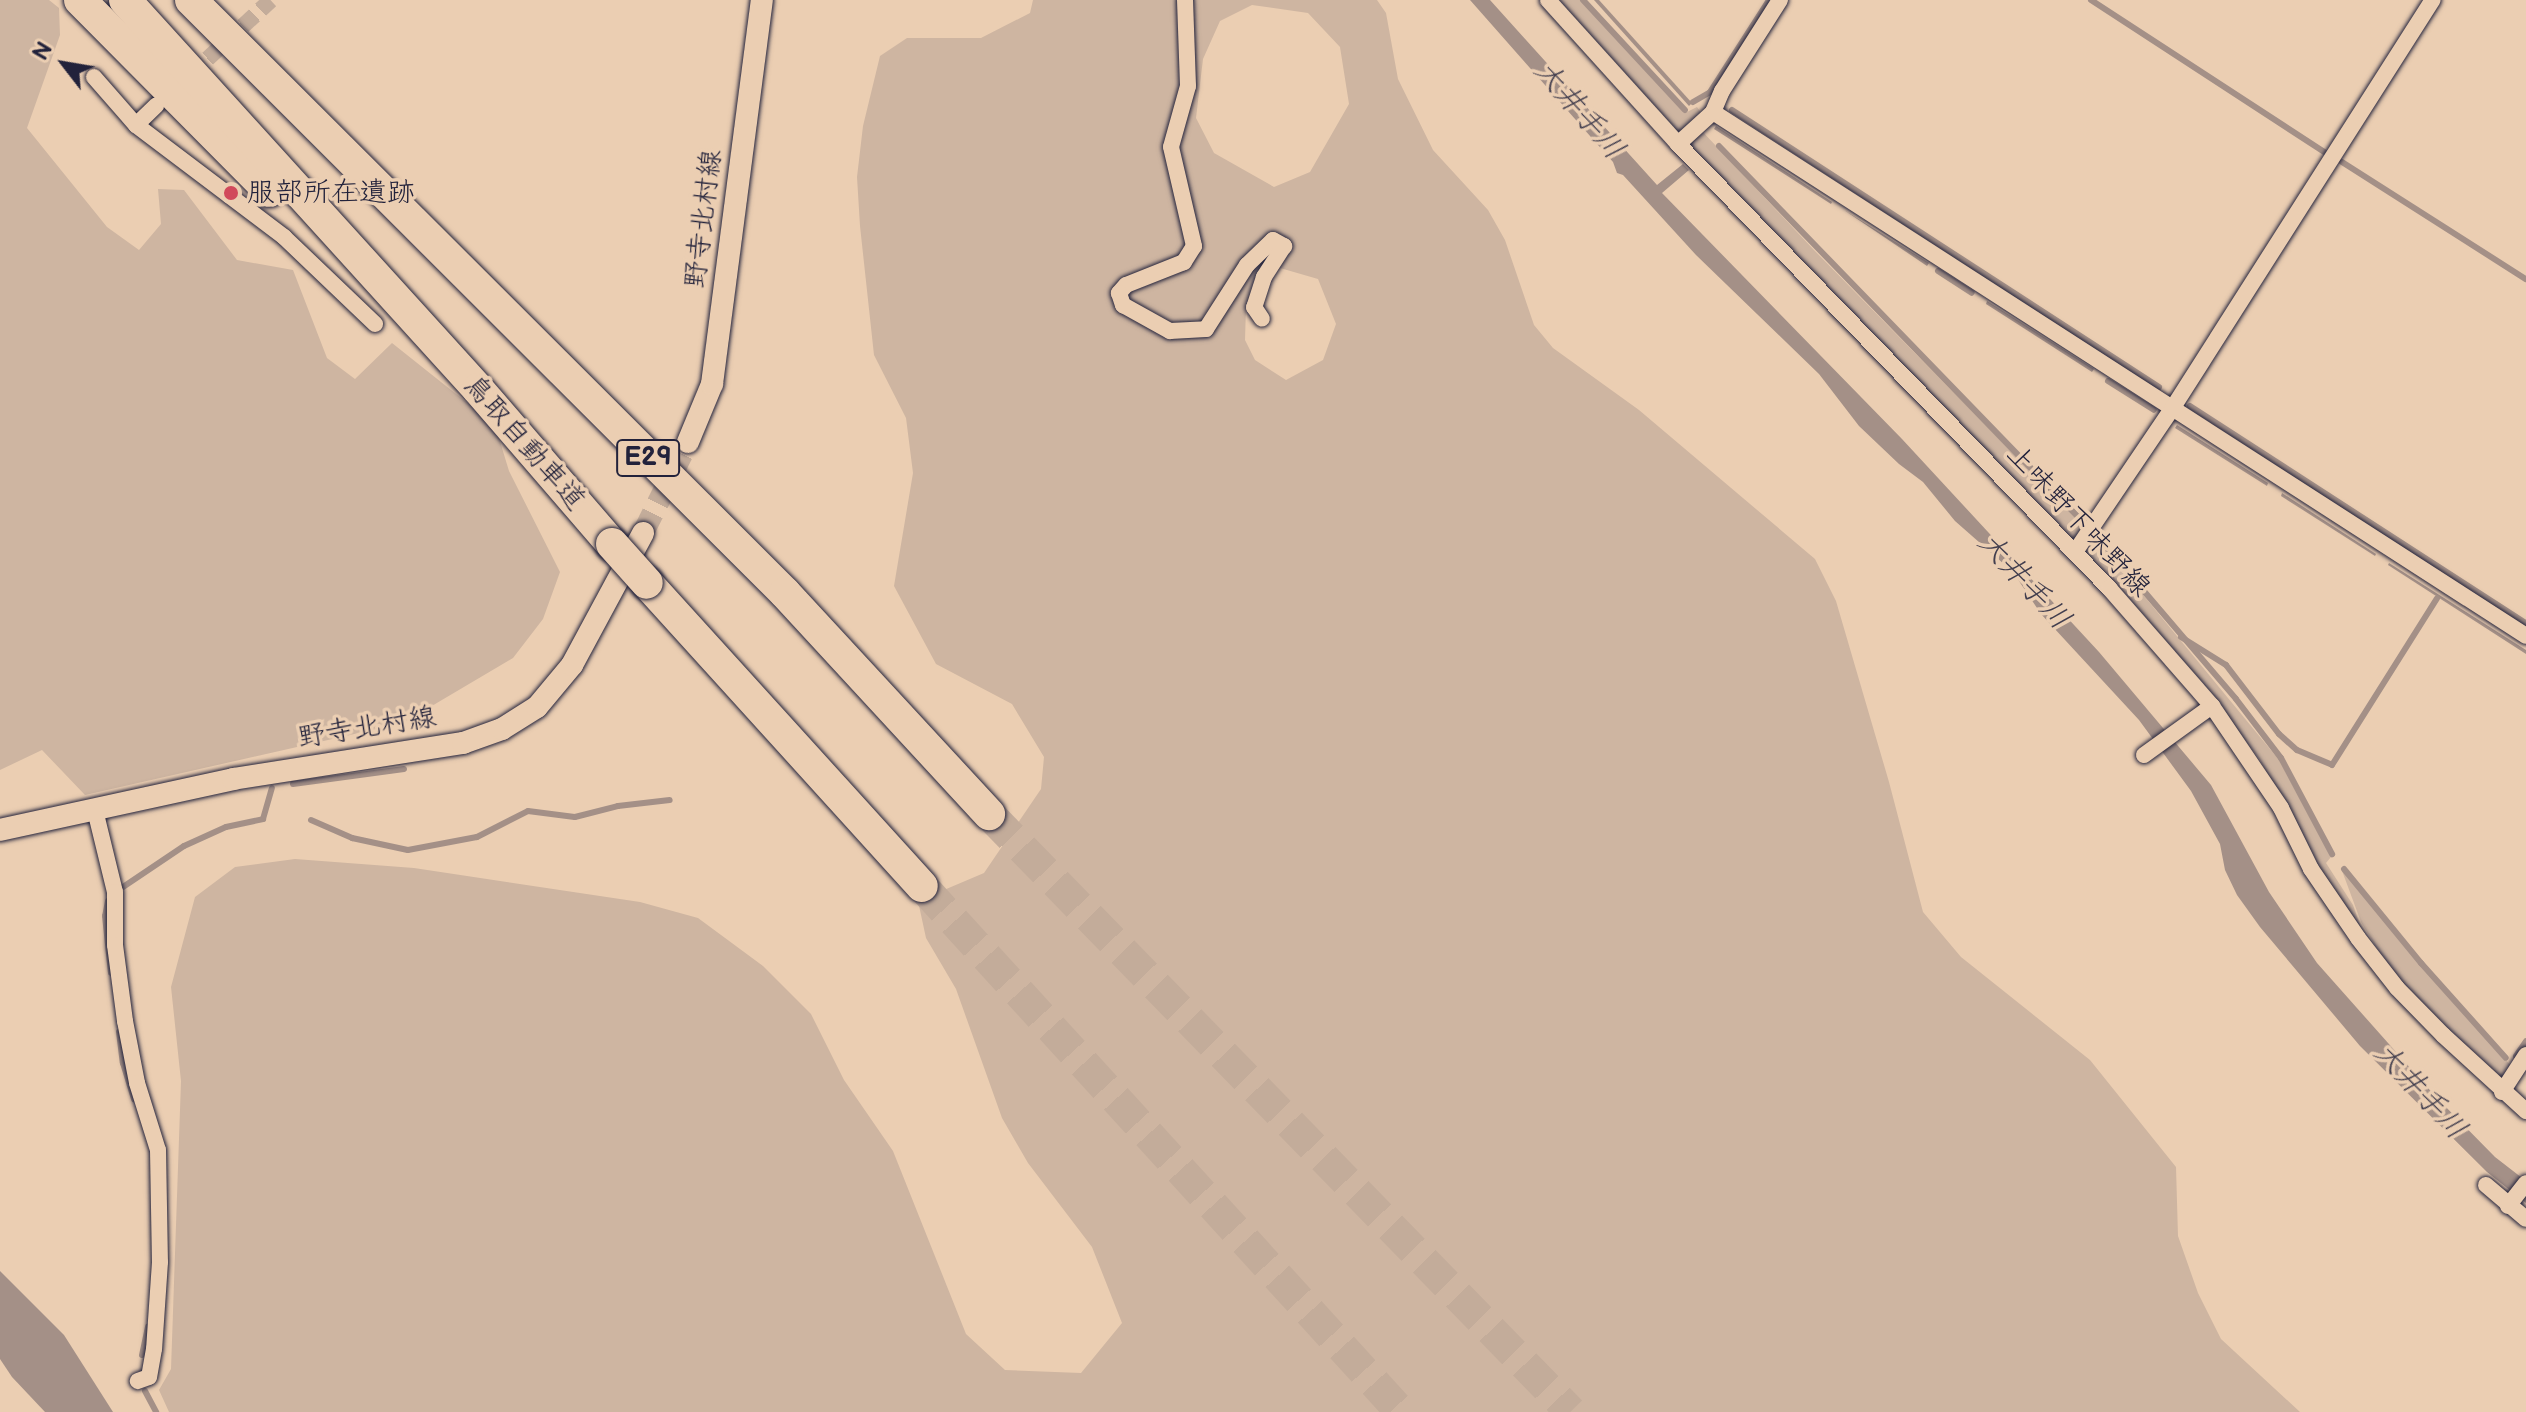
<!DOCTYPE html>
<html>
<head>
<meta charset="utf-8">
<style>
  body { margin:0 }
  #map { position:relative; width:2526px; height:1412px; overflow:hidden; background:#ebceb2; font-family:"Balsamiq Sans","Klee One",sans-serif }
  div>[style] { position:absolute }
  .green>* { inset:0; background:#ceb5a1 }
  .water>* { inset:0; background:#a49087 }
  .stream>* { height:6px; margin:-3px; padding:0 3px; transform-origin:3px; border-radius:3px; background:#a49087 }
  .minor-tunnel>* { height:16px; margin-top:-8px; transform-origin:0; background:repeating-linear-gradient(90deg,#c3ac9a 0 16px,transparent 0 24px) }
  .tertiary-tunnel>* { height:22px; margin-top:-11px; transform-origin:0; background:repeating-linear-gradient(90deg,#c3ac9a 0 22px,transparent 0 33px) }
  .motorway-tunnel>* { height:32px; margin-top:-16px; transform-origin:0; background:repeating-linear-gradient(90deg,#c3ac9a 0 32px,transparent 0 48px) }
  .roads { filter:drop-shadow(0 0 2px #22223b) drop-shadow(0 0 2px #22223b) }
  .minor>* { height:16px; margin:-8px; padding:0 8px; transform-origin:8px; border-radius:8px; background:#ebceb2 }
  .tertiary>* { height:22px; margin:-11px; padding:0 11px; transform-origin:11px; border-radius:11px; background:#ebceb2 }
  .motorway>* { height:32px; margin:-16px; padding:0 16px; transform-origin:16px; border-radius:16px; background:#ebceb2 }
  .bridges { filter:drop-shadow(0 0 2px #22223b) drop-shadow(0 0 2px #22223b) }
  .motorway-bridge>* { height:32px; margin:-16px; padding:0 16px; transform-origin:16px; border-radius:16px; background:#ebceb2 }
  .dots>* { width:22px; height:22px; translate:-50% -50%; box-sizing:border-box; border:4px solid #ebceb2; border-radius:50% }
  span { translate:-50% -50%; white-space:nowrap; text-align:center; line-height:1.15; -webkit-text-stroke:7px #ebceb2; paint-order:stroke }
  .shield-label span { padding:2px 6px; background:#ebceb2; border:2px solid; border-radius:6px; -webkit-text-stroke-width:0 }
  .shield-label { font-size:26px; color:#22223b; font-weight:700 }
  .poi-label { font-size:28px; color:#22223b }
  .left { translate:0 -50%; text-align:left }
  .street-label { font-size:28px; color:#22223b }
  .water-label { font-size:30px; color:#423e4e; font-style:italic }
  .north { position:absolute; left:24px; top:24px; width:80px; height:80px; -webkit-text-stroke:6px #ebceb2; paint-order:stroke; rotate:301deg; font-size:22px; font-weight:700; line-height:32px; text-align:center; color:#22223b }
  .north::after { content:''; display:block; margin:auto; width:28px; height:36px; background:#22223b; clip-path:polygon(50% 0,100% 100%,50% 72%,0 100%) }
</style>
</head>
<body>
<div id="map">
  <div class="green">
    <div style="clip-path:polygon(0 0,49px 0,59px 8px,60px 35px,27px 128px,107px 227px,139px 250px,161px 224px,158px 189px,184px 190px,237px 260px,293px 270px,327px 358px,355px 379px,392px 343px,495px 425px,509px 471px,560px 572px,543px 619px,513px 658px,403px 723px,85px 795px,42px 750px,0 770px)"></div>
    <div style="clip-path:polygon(evenodd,1033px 0,1377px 0,1386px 13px,1398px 79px,1433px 150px,1488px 210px,1505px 240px,1534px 325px,1553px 348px,1639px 410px,1815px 559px,1836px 601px,1889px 782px,1923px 912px,1961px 957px,2090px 1060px,2176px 1167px,2178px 1236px,2198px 1293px,2221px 1339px,2300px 1412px,169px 1412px,159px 1390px,171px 1369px,181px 1081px,171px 987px,195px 897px,235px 867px,295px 859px,414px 868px,640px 902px,698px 918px,763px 966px,811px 1014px,844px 1080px,893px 1151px,966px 1334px,1005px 1370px,1081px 1373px,1122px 1323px,1092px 1247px,1028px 1163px,1002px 1118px,956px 989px,926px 938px,918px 901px,984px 873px,1041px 789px,1044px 757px,1012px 704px,936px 664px,894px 586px,913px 473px,906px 418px,874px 355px,860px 226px,857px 177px,863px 126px,880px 56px,907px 38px,981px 38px,1030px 13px,1033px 0,1252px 5px,1308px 13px,1340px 47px,1349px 104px,1310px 172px,1274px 187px,1214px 153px,1196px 118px,1203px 59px,1220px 21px,1252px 5px,1033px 0,1280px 268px,1318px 279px,1336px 324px,1323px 360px,1286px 380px,1255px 360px,1245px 340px,1246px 307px,1280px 268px)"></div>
    <div style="clip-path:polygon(1557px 0,1580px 0,1685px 113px,1697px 107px,1702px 114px,1682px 133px,1672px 130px)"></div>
    <div style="clip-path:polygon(1701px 130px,1813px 249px,2088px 530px,2079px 538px,2071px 538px,1690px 149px,1689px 142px)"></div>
    <div style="clip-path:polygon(2093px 534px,2279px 760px,2331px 857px,2326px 863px,2353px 905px,2361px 928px,2315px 864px,2260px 760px,2231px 721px,2090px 558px)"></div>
    <div style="clip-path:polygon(2341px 868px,2428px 974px,2513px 1068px,2504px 1078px,2493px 1077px,2392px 973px,2361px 922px)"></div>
  </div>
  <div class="water">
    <div style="clip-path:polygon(1470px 0,1490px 0,1657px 185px,1683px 164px,1689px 170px,1662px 193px,1902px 439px,2099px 652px,2211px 785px,2269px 892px,2317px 963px,2436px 1097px,2495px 1157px,2526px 1181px,2526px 1203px,2487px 1172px,2360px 1046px,2260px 927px,2237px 895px,2225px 870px,2220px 844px,2191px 791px,2139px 720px,2041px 614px,2013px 572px,1955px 521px,1923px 482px,1899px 464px,1859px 426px,1819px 374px,1696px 255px,1623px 175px,1617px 173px,1613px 162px)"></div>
    <div style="clip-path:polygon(1594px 0,1599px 0,1692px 103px,1689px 106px)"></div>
    <div style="clip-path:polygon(1716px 126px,1832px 202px,1831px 204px,1714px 129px)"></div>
    <div style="clip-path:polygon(1844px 210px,1929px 263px,1927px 266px)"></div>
    <div style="clip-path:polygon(1987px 301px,2094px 369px,2092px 372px,1986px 304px)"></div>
    <div style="clip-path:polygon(2177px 425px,2268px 483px,2267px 486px,2175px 428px)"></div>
    <div style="clip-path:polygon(2282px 493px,2376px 554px,2375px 556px,2281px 496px)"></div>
    <div style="clip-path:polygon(2389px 563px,2526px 650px,2526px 654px,2388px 565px)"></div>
    <div style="clip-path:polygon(0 1271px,64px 1335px,113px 1412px,45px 1412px,12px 1377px,0 1359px)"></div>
  </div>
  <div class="stream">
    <div style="left:1583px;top:0;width:150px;rotate:47.2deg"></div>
    <div style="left:2091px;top:0;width:278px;rotate:33.1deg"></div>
    <div style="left:1693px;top:102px;width:20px;rotate:-30deg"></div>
    <div style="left:1710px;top:92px;width:109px;rotate:-57.3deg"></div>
    <div style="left:1732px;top:110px;width:509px;rotate:32.97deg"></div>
    <div style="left:1719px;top:146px;width:523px;rotate:45.93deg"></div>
    <div style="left:2342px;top:162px;width:218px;rotate:32.5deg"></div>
    <div style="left:1938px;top:271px;width:40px;rotate:32.9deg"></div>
    <div style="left:2108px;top:381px;width:54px;rotate:32.2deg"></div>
    <div style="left:2190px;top:406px;width:400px;rotate:32.9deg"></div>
    <div style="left:2102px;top:542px;width:206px;rotate:49.5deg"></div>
    <div style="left:2236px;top:699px;width:74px;rotate:52.7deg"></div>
    <div style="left:2281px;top:758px;width:109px;rotate:62deg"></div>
    <div style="left:2181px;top:637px;width:53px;rotate:31.9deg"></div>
    <div style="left:2226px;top:665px;width:87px;rotate:52.5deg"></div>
    <div style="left:2279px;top:734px;width:24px;rotate:42deg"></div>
    <div style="left:2297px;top:750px;width:38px;rotate:23deg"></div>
    <div style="left:2332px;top:765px;width:197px;rotate:-57.8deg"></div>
    <div style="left:293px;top:784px;width:112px;rotate:-7.7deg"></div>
    <div style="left:311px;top:820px;width:45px;rotate:23.7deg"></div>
    <div style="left:352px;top:838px;width:57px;rotate:12.1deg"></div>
    <div style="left:408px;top:850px;width:70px;rotate:-10.7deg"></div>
    <div style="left:477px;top:837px;width:57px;rotate:-27deg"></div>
    <div style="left:528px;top:811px;width:47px;rotate:7.3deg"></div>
    <div style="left:575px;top:817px;width:44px;rotate:-14.3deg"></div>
    <div style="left:618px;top:806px;width:52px;rotate:-6.6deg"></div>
    <div style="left:2344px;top:869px;width:122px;rotate:50.7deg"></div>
    <div style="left:2421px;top:963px;width:127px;rotate:48.2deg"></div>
    <div style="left:123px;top:887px;width:73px;rotate:-33.9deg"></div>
    <div style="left:184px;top:846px;width:46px;rotate:-24.3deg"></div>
    <div style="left:226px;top:827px;width:38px;rotate:-12deg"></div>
    <div style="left:263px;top:819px;width:32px;rotate:-74deg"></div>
    <div style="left:108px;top:901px;width:15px;rotate:101deg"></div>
    <div style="left:105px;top:916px;width:57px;rotate:84deg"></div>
    <div style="left:119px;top:1032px;width:31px;rotate:83deg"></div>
    <div style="left:123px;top:1063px;width:38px;rotate:73deg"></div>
    <div style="left:2516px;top:1056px;width:18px;rotate:-56deg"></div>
    <div style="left:142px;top:1355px;width:29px;rotate:-78deg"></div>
    <div style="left:145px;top:1391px;width:24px;rotate:62deg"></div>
  </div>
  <div class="minor-tunnel">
    <div style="left:190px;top:75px;width:110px;rotate:-42.8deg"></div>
  </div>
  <div class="tertiary-tunnel">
    <div style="left:643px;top:533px;width:102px;rotate:-63.7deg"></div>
  </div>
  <div class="motorway-tunnel">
    <div style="left:989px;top:814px;width:834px;rotate:45.78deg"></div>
    <div style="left:922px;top:886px;width:711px;rotate:47.68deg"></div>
  </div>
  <div class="roads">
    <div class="minor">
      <div style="left:1185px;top:0;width:86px;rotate:88deg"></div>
      <div style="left:1188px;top:86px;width:63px;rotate:105.6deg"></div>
      <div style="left:1171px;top:147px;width:102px;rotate:76.9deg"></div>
      <div style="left:1194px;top:246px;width:19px;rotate:122deg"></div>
      <div style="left:1184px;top:262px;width:62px;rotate:158.4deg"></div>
      <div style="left:1126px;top:285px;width:11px;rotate:131deg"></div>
      <div style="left:1119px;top:293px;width:13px;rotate:72deg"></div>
      <div style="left:1123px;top:305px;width:54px;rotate:29deg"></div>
      <div style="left:1170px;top:331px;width:36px;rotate:-3deg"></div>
      <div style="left:1206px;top:329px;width:76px;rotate:-57.4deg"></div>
      <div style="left:1247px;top:265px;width:36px;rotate:-44deg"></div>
      <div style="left:1273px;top:240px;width:13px;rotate:29deg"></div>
      <div style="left:1284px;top:246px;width:37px;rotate:123deg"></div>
      <div style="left:1264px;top:277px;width:32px;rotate:108deg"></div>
      <div style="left:1254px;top:307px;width:14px;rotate:56deg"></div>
      <div style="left:1548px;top:0;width:194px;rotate:47.9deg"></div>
      <div style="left:1678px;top:144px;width:619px;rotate:45.85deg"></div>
      <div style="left:2109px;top:588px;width:157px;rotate:48.9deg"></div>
      <div style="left:2212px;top:706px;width:123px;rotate:55.9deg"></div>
      <div style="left:2281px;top:808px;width:68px;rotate:63.8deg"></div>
      <div style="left:2311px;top:869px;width:83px;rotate:55.7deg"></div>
      <div style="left:2358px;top:938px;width:63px;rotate:52deg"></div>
      <div style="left:2397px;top:988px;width:66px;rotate:45.6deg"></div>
      <div style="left:2443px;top:1035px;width:113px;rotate:42.5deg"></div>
      <div style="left:94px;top:77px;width:64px;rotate:48.8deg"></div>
      <div style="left:136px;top:125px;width:186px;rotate:37.1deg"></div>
      <div style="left:284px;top:237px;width:126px;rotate:43.7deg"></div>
      <div style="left:1713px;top:112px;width:967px;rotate:32.8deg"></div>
      <div style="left:136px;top:125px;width:28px;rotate:-44deg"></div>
      <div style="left:1678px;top:144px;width:47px;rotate:-42.4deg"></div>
      <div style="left:1713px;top:112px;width:23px;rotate:-67deg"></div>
      <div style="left:1722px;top:91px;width:108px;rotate:-57.5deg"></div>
      <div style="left:2075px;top:552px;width:173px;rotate:-55.9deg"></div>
      <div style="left:2172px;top:409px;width:485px;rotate:-57.5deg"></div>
      <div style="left:2144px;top:755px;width:84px;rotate:-35.8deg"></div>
      <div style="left:95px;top:810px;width:84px;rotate:76.3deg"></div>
      <div style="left:115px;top:892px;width:53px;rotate:90deg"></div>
      <div style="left:115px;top:945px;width:77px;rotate:82.5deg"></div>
      <div style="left:125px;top:1021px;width:63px;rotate:79deg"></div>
      <div style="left:137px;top:1083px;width:70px;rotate:72.6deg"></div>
      <div style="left:158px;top:1150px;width:112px;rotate:89deg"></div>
      <div style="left:160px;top:1262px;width:87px;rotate:93.9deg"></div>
      <div style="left:154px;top:1349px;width:28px;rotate:100deg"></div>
      <div style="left:149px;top:1377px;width:12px;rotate:160deg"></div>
      <div style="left:2502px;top:1092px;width:44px;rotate:-57deg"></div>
      <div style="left:2486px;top:1185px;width:52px;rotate:40.4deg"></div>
      <div style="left:2508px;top:1206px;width:29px;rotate:-52deg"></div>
    </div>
    <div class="tertiary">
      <div style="left:688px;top:442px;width:63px;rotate:-67.5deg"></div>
      <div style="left:712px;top:384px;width:387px;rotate:-82.6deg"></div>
      <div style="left:0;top:830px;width:239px;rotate:-12.3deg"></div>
      <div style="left:233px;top:779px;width:233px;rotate:-8.9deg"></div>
      <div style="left:463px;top:743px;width:41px;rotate:-19.7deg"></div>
      <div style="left:502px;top:729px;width:41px;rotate:-32.2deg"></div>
      <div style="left:537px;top:707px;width:55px;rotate:-50.2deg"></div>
      <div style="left:572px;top:665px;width:150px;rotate:-61.7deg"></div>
    </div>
    <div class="motorway">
      <div style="left:80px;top:0;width:269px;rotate:45.2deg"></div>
      <div style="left:125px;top:0;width:525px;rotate:47.78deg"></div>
      <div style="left:478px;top:389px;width:205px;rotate:49.2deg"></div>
      <div style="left:191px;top:0;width:839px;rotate:44.95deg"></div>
      <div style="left:785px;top:593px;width:301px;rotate:47.3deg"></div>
      <div style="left:647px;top:583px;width:409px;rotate:47.8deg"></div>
    </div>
  </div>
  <div class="bridges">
    <div class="motorway-bridge">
      <div style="left:612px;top:544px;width:52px;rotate:48.1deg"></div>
    </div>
  </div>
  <div class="dots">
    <div style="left:231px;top:193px;background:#d1495b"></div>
  </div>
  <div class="shield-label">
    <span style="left:648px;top:458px">E29</span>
  </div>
  <div class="poi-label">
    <span class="left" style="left:247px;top:193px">服部所在遺跡</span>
  </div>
  <div class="street-label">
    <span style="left:704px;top:219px;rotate:-83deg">野寺北村線</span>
    <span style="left:524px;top:443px;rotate:49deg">鳥取自動車道</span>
    <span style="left:2078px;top:521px;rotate:47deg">上味野下味野線</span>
    <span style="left:367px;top:728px;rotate:-9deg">野寺北村線</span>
  </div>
  <div class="water-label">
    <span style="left:1579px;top:110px;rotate:49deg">大井手川</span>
    <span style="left:2024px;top:581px;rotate:47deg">大井手川</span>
    <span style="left:2420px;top:1091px;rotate:47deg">大井手川</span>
  </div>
  <div class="north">N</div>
</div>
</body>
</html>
